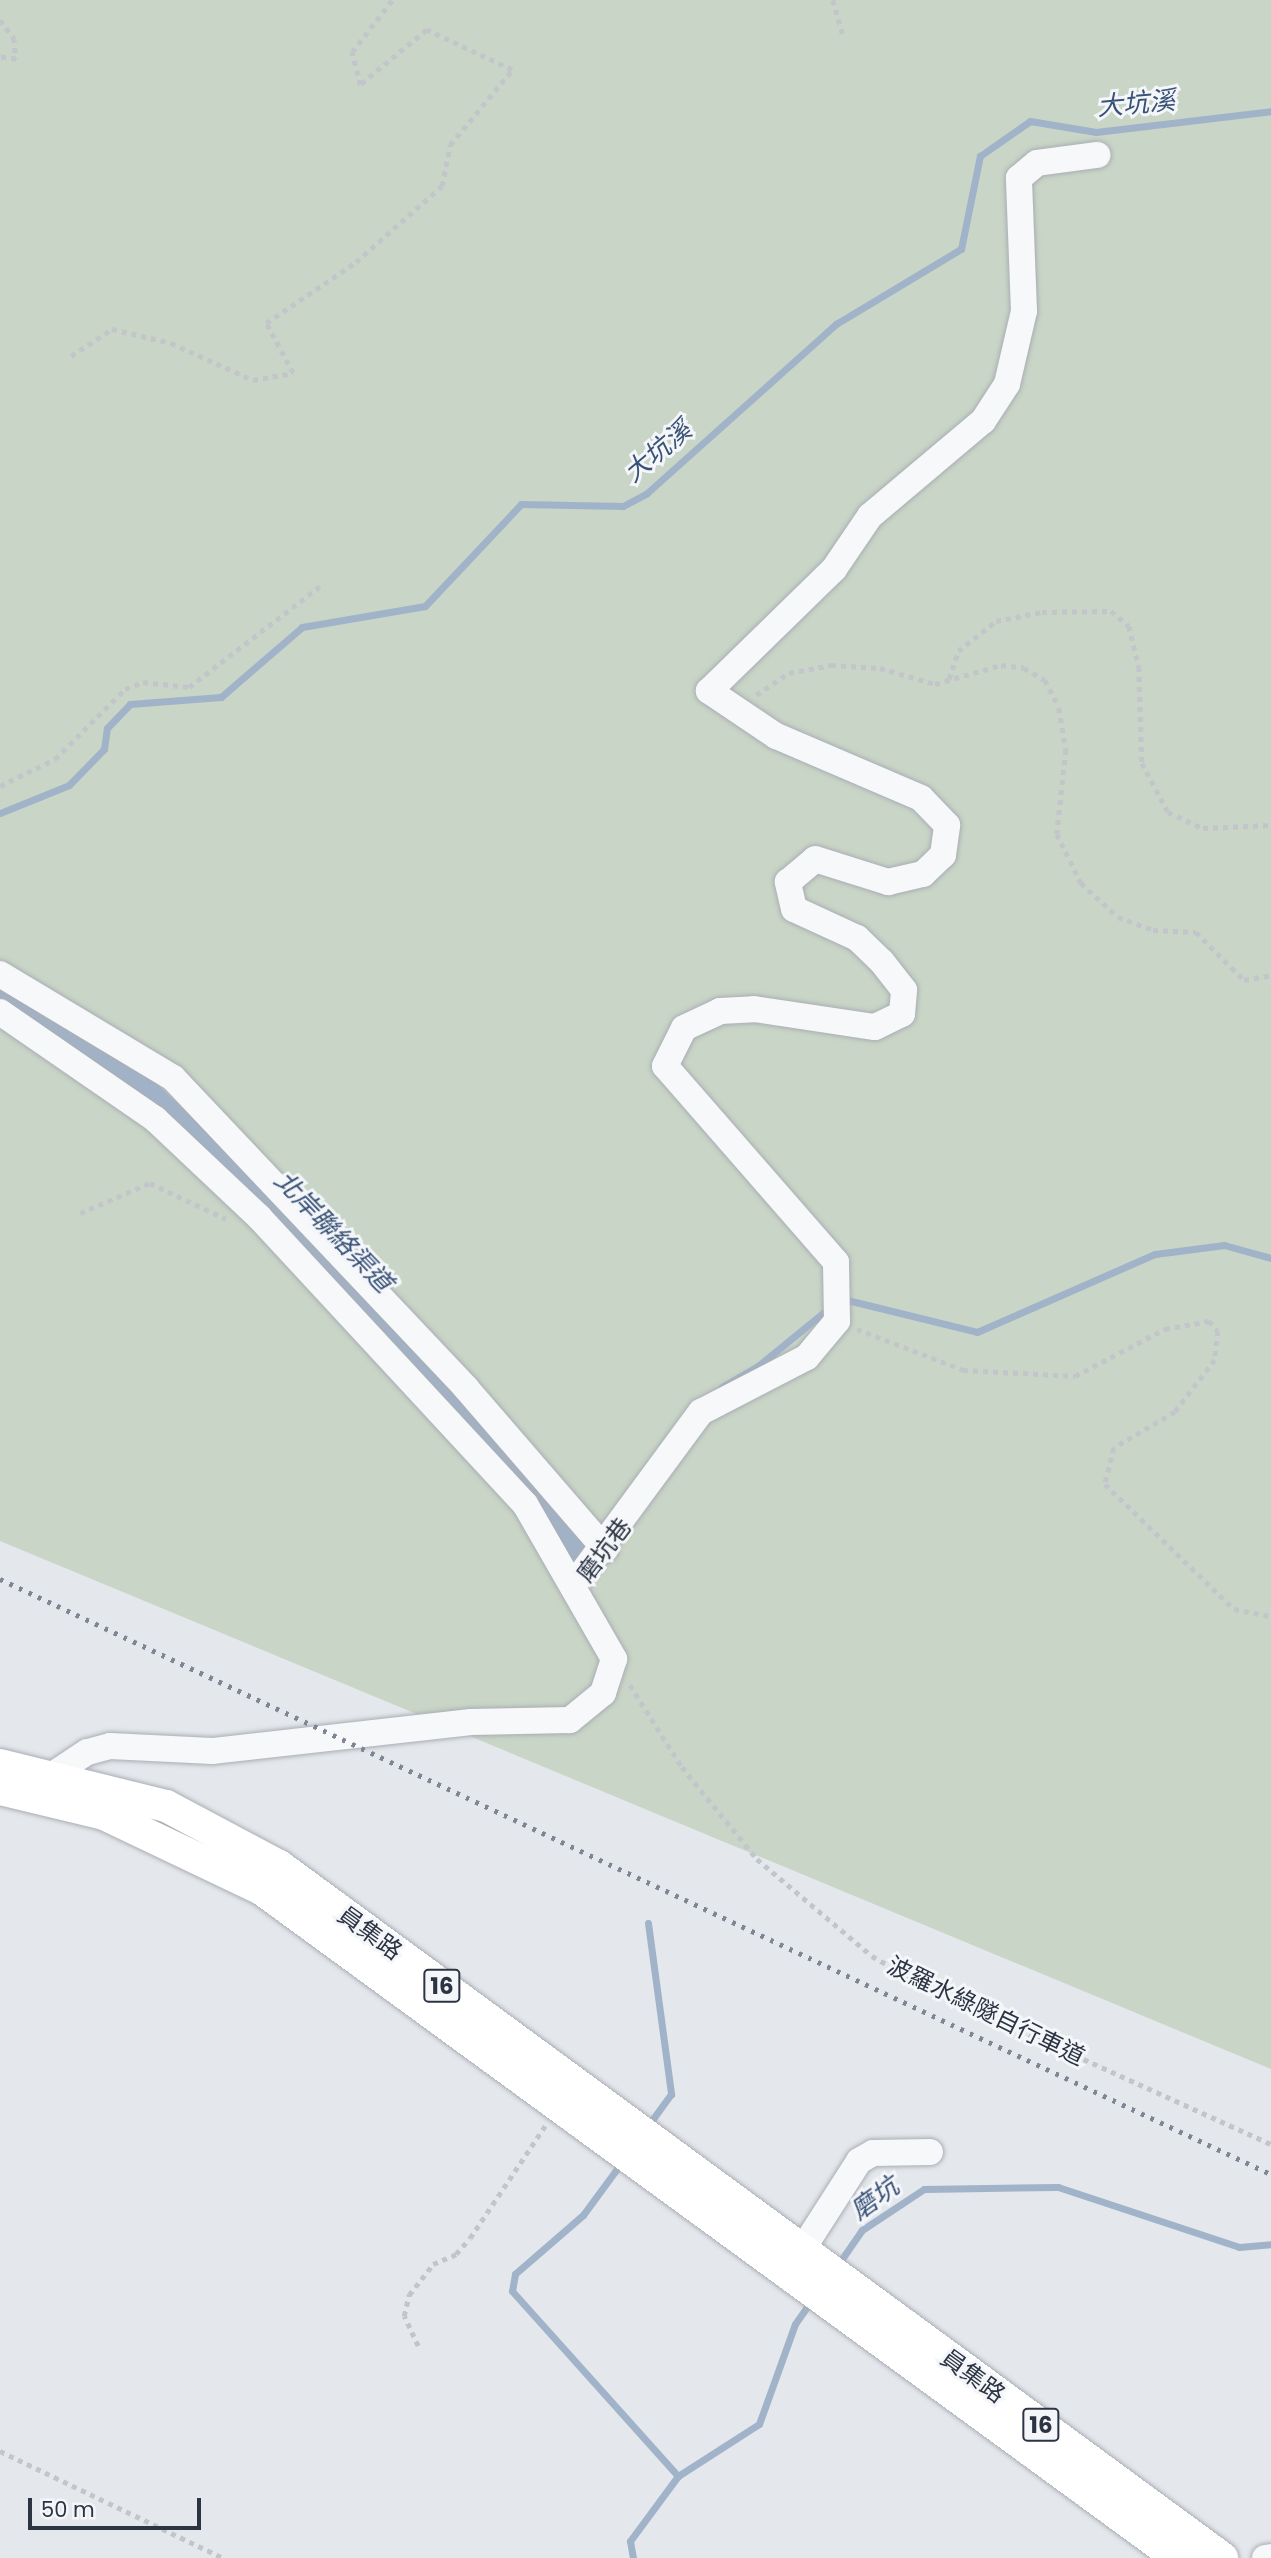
<!DOCTYPE html>
<html>
<head>
<meta charset="utf-8">
<style>
  body { margin:0 }
  #map { position:relative; width:1271px; height:2558px; overflow:hidden; background:#e4e7eb; font-family:Poppins,"Noto Sans TC",sans-serif }
  div>[style] { position:absolute }
  .green>* { inset:0; background:#c9d5c6 }
  .stream>* { height:7px; margin:-3.5px; padding:0 3.5px; transform-origin:3.5px; border-radius:3.5px; background:#a1b3c9 }
  .canal>* { height:24px; margin:-12px; padding:0 12px; transform-origin:12px; border-radius:12px; background:#a1b3c9 }
  .path>* { height:4.5px; margin-top:-2.25px; transform-origin:0; background:repeating-linear-gradient(90deg,#c2c5ca 0 5px,transparent 0 10px) }
  .roads { filter:drop-shadow(0 0 2px #a9aeb5) drop-shadow(0 0 2px #a9aeb5) }
  .minor>* { height:26px; margin:-13px; padding:0 13px; transform-origin:13px; border-radius:13px; background:#f7f8fa }
  .major>* { height:32px; margin:-16px; padding:0 16px; transform-origin:16px; border-radius:16px; background:#fff }
  .rail>* { height:5px; margin-top:-2.5px; transform-origin:0; background:repeating-linear-gradient(90deg,#7e8694 0 3.5px,transparent 0 10.5px) }
  span { translate:-50% -50%; white-space:nowrap; text-align:center; line-height:1.15; -webkit-text-stroke:6px #f4f6f9; paint-order:stroke }
  .shield-label span { padding:2px 5px; background:#f4f6f9; border:2px solid; border-radius:5px; -webkit-text-stroke-width:0 }
  .shield-label { font-size:23px; color:#2c3443; font-weight:700 }
  .street-label { font-size:24px; color:#2c3443 }
  .water-label { font-size:26px; color:#385176; font-style:italic }
  .scale { position:absolute; left:28px; top:2498px; width:173px; height:32px; box-sizing:border-box; border:4px solid #2c3443; border-top:0; padding-left:9px; font-size:21px; line-height:24px; white-space:nowrap; color:#2c3443; -webkit-text-stroke:5px #f4f6f9; paint-order:stroke }
</style>
</head>
<body>
<div id="map">
  <div class="green">
    <div style="clip-path:polygon(0 0,1271px 0,1271px 2069px,0 1541px)"></div>
  </div>
  <div class="stream">
    <div style="left:0;top:813px;width:74px;rotate:-22.1deg"></div>
    <div style="left:69px;top:785px;width:50px;rotate:-45.8deg"></div>
    <div style="left:104px;top:749px;width:21px;rotate:-82deg"></div>
    <div style="left:107px;top:728px;width:33px;rotate:-46deg"></div>
    <div style="left:130px;top:704px;width:91px;rotate:-4.4deg"></div>
    <div style="left:221px;top:697px;width:107px;rotate:-40.8deg"></div>
    <div style="left:302px;top:627px;width:125px;rotate:-9.7deg"></div>
    <div style="left:425px;top:606px;width:140px;rotate:-46.7deg"></div>
    <div style="left:521px;top:504px;width:102px;rotate:1.1deg"></div>
    <div style="left:623px;top:506px;width:27px;rotate:-28deg"></div>
    <div style="left:647px;top:493px;width:254px;rotate:-41.8deg"></div>
    <div style="left:836px;top:324px;width:146px;rotate:-31deg"></div>
    <div style="left:961px;top:249px;width:95px;rotate:-78.5deg"></div>
    <div style="left:980px;top:156px;width:61px;rotate:-35deg"></div>
    <div style="left:1030px;top:121px;width:67px;rotate:9.5deg"></div>
    <div style="left:1096px;top:132px;width:176px;rotate:-6.8deg"></div>
    <div style="left:843px;top:1299px;width:138px;rotate:13.8deg"></div>
    <div style="left:977px;top:1332px;width:194px;rotate:-23.7deg"></div>
    <div style="left:1155px;top:1254px;width:70px;rotate:-7.4deg"></div>
    <div style="left:1224px;top:1245px;width:49px;rotate:15.5deg"></div>
    <div style="left:722px;top:1387px;width:42px;rotate:-30.3deg"></div>
    <div style="left:758px;top:1366px;width:93px;rotate:-39.3deg"></div>
    <div style="left:648px;top:1923px;width:173px;rotate:82.3deg"></div>
    <div style="left:671px;top:2094px;width:36px;rotate:126deg"></div>
    <div style="left:619px;top:2166px;width:61px;rotate:126.3deg"></div>
    <div style="left:583px;top:2215px;width:90px;rotate:139.1deg"></div>
    <div style="left:515px;top:2274px;width:17px;rotate:100deg"></div>
    <div style="left:512px;top:2291px;width:249px;rotate:48.1deg"></div>
    <div style="left:837px;top:2266px;width:44px;rotate:-55.2deg"></div>
    <div style="left:862px;top:2230px;width:74px;rotate:-33.5deg"></div>
    <div style="left:924px;top:2189px;width:134px;rotate:-0.9deg"></div>
    <div style="left:1058px;top:2187px;width:191px;rotate:18.3deg"></div>
    <div style="left:1239px;top:2247px;width:32px;rotate:-5deg"></div>
    <div style="left:633px;top:2558px;width:17px;rotate:-100deg"></div>
    <div style="left:630px;top:2541px;width:81px;rotate:-53.6deg"></div>
    <div style="left:678px;top:2476px;width:96px;rotate:-32.7deg"></div>
    <div style="left:759px;top:2424px;width:106px;rotate:-70.2deg"></div>
    <div style="left:795px;top:2324px;width:28px;rotate:-55deg"></div>
  </div>
  <div class="canal">
    <div style="left:0;top:993px;width:148px;rotate:31.8deg"></div>
    <div style="left:126px;top:1071px;width:220px;rotate:43.3deg"></div>
    <div style="left:286px;top:1222px;width:335px;rotate:47.5deg"></div>
    <div style="left:512px;top:1469px;width:113px;rotate:52.9deg"></div>
  </div>
  <div class="path">
    <div style="left:833px;top:0;width:35px;rotate:74deg"></div>
    <div style="left:0;top:20px;width:23px;rotate:52deg"></div>
    <div style="left:14px;top:38px;width:21px;rotate:85deg"></div>
    <div style="left:16px;top:59px;width:16px;rotate:-173deg"></div>
    <div style="left:71px;top:356px;width:49px;rotate:-33.4deg"></div>
    <div style="left:112px;top:329px;width:61px;rotate:13.3deg"></div>
    <div style="left:171px;top:343px;width:90px;rotate:24.3deg"></div>
    <div style="left:253px;top:380px;width:41px;rotate:-9.9deg"></div>
    <div style="left:293px;top:373px;width:57px;rotate:-118.4deg"></div>
    <div style="left:266px;top:323px;width:109px;rotate:-34.1deg"></div>
    <div style="left:356px;top:262px;width:115px;rotate:-41.5deg"></div>
    <div style="left:442px;top:186px;width:42px;rotate:-79deg"></div>
    <div style="left:450px;top:145px;width:97px;rotate:-50.4deg"></div>
    <div style="left:512px;top:70px;width:94px;rotate:-154.8deg"></div>
    <div style="left:427px;top:30px;width:87px;rotate:140.6deg"></div>
    <div style="left:360px;top:85px;width:34px;rotate:-104deg"></div>
    <div style="left:352px;top:52px;width:66px;rotate:-52.4deg"></div>
    <div style="left:949px;top:679px;width:29px;rotate:-72deg"></div>
    <div style="left:958px;top:651px;width:48px;rotate:-38.3deg"></div>
    <div style="left:996px;top:621px;width:47px;rotate:-11.1deg"></div>
    <div style="left:1042px;top:612px;width:69px;rotate:-0.8deg"></div>
    <div style="left:1111px;top:611px;width:23px;rotate:40deg"></div>
    <div style="left:1129px;top:626px;width:42px;rotate:76.3deg"></div>
    <div style="left:1139px;top:667px;width:96px;rotate:88.2deg"></div>
    <div style="left:1142px;top:763px;width:55px;rotate:62deg"></div>
    <div style="left:1168px;top:812px;width:38px;rotate:25deg"></div>
    <div style="left:1203px;top:828px;width:68px;rotate:-2.5deg"></div>
    <div style="left:756px;top:695px;width:40px;rotate:-34deg"></div>
    <div style="left:789px;top:673px;width:43px;rotate:-10.8deg"></div>
    <div style="left:831px;top:665px;width:49px;rotate:3.5deg"></div>
    <div style="left:880px;top:668px;width:57px;rotate:16.2deg"></div>
    <div style="left:935px;top:684px;width:69px;rotate:-16.1deg"></div>
    <div style="left:1001px;top:665px;width:23px;rotate:7deg"></div>
    <div style="left:1024px;top:668px;width:24px;rotate:30deg"></div>
    <div style="left:1045px;top:680px;width:31px;rotate:63deg"></div>
    <div style="left:1059px;top:708px;width:43px;rotate:80.5deg"></div>
    <div style="left:1066px;top:750px;width:84px;rotate:96.1deg"></div>
    <div style="left:1057px;top:834px;width:55px;rotate:63.9deg"></div>
    <div style="left:1081px;top:883px;width:50px;rotate:42.6deg"></div>
    <div style="left:1118px;top:917px;width:37px;rotate:20deg"></div>
    <div style="left:1153px;top:930px;width:43px;rotate:2.7deg"></div>
    <div style="left:1196px;top:932px;width:68px;rotate:45deg"></div>
    <div style="left:1244px;top:980px;width:27px;rotate:-10deg"></div>
    <div style="left:0;top:786px;width:61px;rotate:-26.1deg"></div>
    <div style="left:55px;top:759px;width:99px;rotate:-45deg"></div>
    <div style="left:125px;top:689px;width:19px;rotate:-21deg"></div>
    <div style="left:143px;top:682px;width:46px;rotate:6.2deg"></div>
    <div style="left:189px;top:687px;width:170px;rotate:-37.6deg"></div>
    <div style="left:80px;top:1213px;width:76px;rotate:-23.2deg"></div>
    <div style="left:150px;top:1183px;width:84px;rotate:25.3deg"></div>
    <div style="left:857px;top:1329px;width:114px;rotate:21.1deg"></div>
    <div style="left:963px;top:1370px;width:112px;rotate:3.1deg"></div>
    <div style="left:1075px;top:1376px;width:102px;rotate:-27.6deg"></div>
    <div style="left:1165px;top:1329px;width:45px;rotate:-10.3deg"></div>
    <div style="left:1209px;top:1321px;width:13px;rotate:48deg"></div>
    <div style="left:1218px;top:1331px;width:29px;rotate:96deg"></div>
    <div style="left:1215px;top:1360px;width:66px;rotate:127.6deg"></div>
    <div style="left:1175px;top:1412px;width:71px;rotate:149.5deg"></div>
    <div style="left:1114px;top:1448px;width:37px;rotate:104deg"></div>
    <div style="left:1105px;top:1484px;width:180px;rotate:44.1deg"></div>
    <div style="left:1234px;top:1609px;width:38px;rotate:11deg"></div>
    <div style="left:630px;top:1685px;width:97px;rotate:57.6deg"></div>
    <div style="left:682px;top:1767px;width:119px;rotate:50.8deg"></div>
    <div style="left:757px;top:1859px;width:150px;rotate:40.1deg"></div>
    <div style="left:872px;top:1956px;width:76px;rotate:29.3deg"></div>
    <div style="left:938px;top:1993px;width:366px;rotate:24.4deg"></div>
    <div style="left:418px;top:2346px;width:33px;rotate:-115deg"></div>
    <div style="left:404px;top:2316px;width:22px;rotate:-77deg"></div>
    <div style="left:409px;top:2295px;width:39px;rotate:-52deg"></div>
    <div style="left:433px;top:2264px;width:25px;rotate:-23deg"></div>
    <div style="left:456px;top:2254px;width:21px;rotate:-49deg"></div>
    <div style="left:470px;top:2238px;width:135px;rotate:-56.2deg"></div>
    <div style="left:0;top:2451px;width:247px;rotate:25.6deg"></div>
  </div>
  <div class="roads">
    <div class="minor">
      <div style="left:0;top:974px;width:202px;rotate:31deg"></div>
      <div style="left:173px;top:1078px;width:427px;rotate:46.6deg"></div>
      <div style="left:466px;top:1388px;width:213px;rotate:49.2deg"></div>
      <div style="left:0;top:1012px;width:188px;rotate:34.6deg"></div>
      <div style="left:155px;top:1119px;width:143px;rotate:43.3deg"></div>
      <div style="left:259px;top:1217px;width:391px;rotate:47.2deg"></div>
      <div style="left:525px;top:1504px;width:179px;rotate:60.1deg"></div>
      <div style="left:614px;top:1659px;width:36px;rotate:108deg"></div>
      <div style="left:603px;top:1693px;width:43px;rotate:140.7deg"></div>
      <div style="left:570px;top:1720px;width:99px;rotate:178.8deg"></div>
      <div style="left:471px;top:1722px;width:261px;rotate:173.6deg"></div>
      <div style="left:212px;top:1751px;width:102px;rotate:-177.2deg"></div>
      <div style="left:110px;top:1746px;width:24px;rotate:165deg"></div>
      <div style="left:87px;top:1752px;width:43px;rotate:146.3deg"></div>
      <div style="left:574px;top:1584px;width:214px;rotate:-53.6deg"></div>
      <div style="left:701px;top:1412px;width:119px;rotate:-27.4deg"></div>
      <div style="left:807px;top:1357px;width:47px;rotate:-50.2deg"></div>
      <div style="left:837px;top:1321px;width:59px;rotate:-91deg"></div>
      <div style="left:836px;top:1262px;width:260px;rotate:-131.1deg"></div>
      <div style="left:665px;top:1066px;width:42px;rotate:-63.4deg"></div>
      <div style="left:684px;top:1028px;width:40px;rotate:-25deg"></div>
      <div style="left:720px;top:1011px;width:34px;rotate:-3deg"></div>
      <div style="left:754px;top:1009px;width:122px;rotate:8.5deg"></div>
      <div style="left:875px;top:1027px;width:30px;rotate:-26deg"></div>
      <div style="left:902px;top:1014px;width:24px;rotate:-85deg"></div>
      <div style="left:904px;top:990px;width:36px;rotate:-128deg"></div>
      <div style="left:882px;top:962px;width:35px;rotate:-136deg"></div>
      <div style="left:857px;top:938px;width:69px;rotate:-155.3deg"></div>
      <div style="left:794px;top:909px;width:28px;rotate:-103deg"></div>
      <div style="left:788px;top:882px;width:35px;rotate:-40deg"></div>
      <div style="left:815px;top:859px;width:77px;rotate:17.5deg"></div>
      <div style="left:888px;top:882px;width:36px;rotate:-13deg"></div>
      <div style="left:923px;top:874px;width:28px;rotate:-44deg"></div>
      <div style="left:943px;top:855px;width:30px;rotate:-82deg"></div>
      <div style="left:947px;top:825px;width:37px;rotate:-134deg"></div>
      <div style="left:921px;top:798px;width:158px;rotate:-156.8deg"></div>
      <div style="left:776px;top:736px;width:81px;rotate:-146.1deg"></div>
      <div style="left:709px;top:691px;width:175px;rotate:-44.3deg"></div>
      <div style="left:834px;top:569px;width:64px;rotate:-55.8deg"></div>
      <div style="left:870px;top:516px;width:148px;rotate:-40.1deg"></div>
      <div style="left:983px;top:421px;width:44px;rotate:-57deg"></div>
      <div style="left:1007px;top:384px;width:75px;rotate:-76.9deg"></div>
      <div style="left:1024px;top:311px;width:133px;rotate:-92.2deg"></div>
      <div style="left:1019px;top:178px;width:23px;rotate:-40deg"></div>
      <div style="left:1037px;top:163px;width:61px;rotate:-7.6deg"></div>
      <div style="left:791px;top:2267px;width:126px;rotate:-57.3deg"></div>
      <div style="left:859px;top:2161px;width:16px;rotate:-30deg"></div>
      <div style="left:873px;top:2153px;width:57px;rotate:-1deg"></div>
      <div style="left:1265px;top:2558px;width:6px;rotate:-9deg"></div>
    </div>
    <div class="major">
      <div style="left:0;top:1765px;width:171px;rotate:13.9deg"></div>
      <div style="left:166px;top:1806px;width:128px;rotate:28deg"></div>
      <div style="left:279px;top:1866px;width:1170px;rotate:36.27deg"></div>
      <div style="left:0;top:1789px;width:107px;rotate:13.5deg"></div>
      <div style="left:104px;top:1814px;width:176px;rotate:25.5deg"></div>
      <div style="left:263px;top:1890px;width:1133px;rotate:36.13deg"></div>
    </div>
  </div>
  <div class="rail">
    <div style="left:0;top:1579px;width:1403px;rotate:25.09deg"></div>
  </div>
  <div class="shield-label">
    <span style="left:442px;top:1986px">16</span>
    <span style="left:1041px;top:2425px">16</span>
  </div>
  <div class="street-label">
    <span style="left:604px;top:1550px;rotate:-53deg">磨坑巷</span>
    <span style="left:370px;top:1933px;rotate:36deg">員集路</span>
    <span style="left:986px;top:2011px;rotate:26deg">波羅水綠隧自行車道</span>
    <span style="left:973px;top:2376px;rotate:36deg">員集路</span>
  </div>
  <div class="water-label">
    <span style="left:1136px;top:104px;rotate:-5deg">大坑溪</span>
    <span style="left:658px;top:452px;rotate:-40deg">大坑溪</span>
    <span style="left:333px;top:1232px;rotate:46deg">北岸聯絡渠道</span>
    <span style="left:875px;top:2199px;rotate:-36deg">磨坑</span>
  </div>
  <div class="scale">50 m</div>
</div>
</body>
</html>
